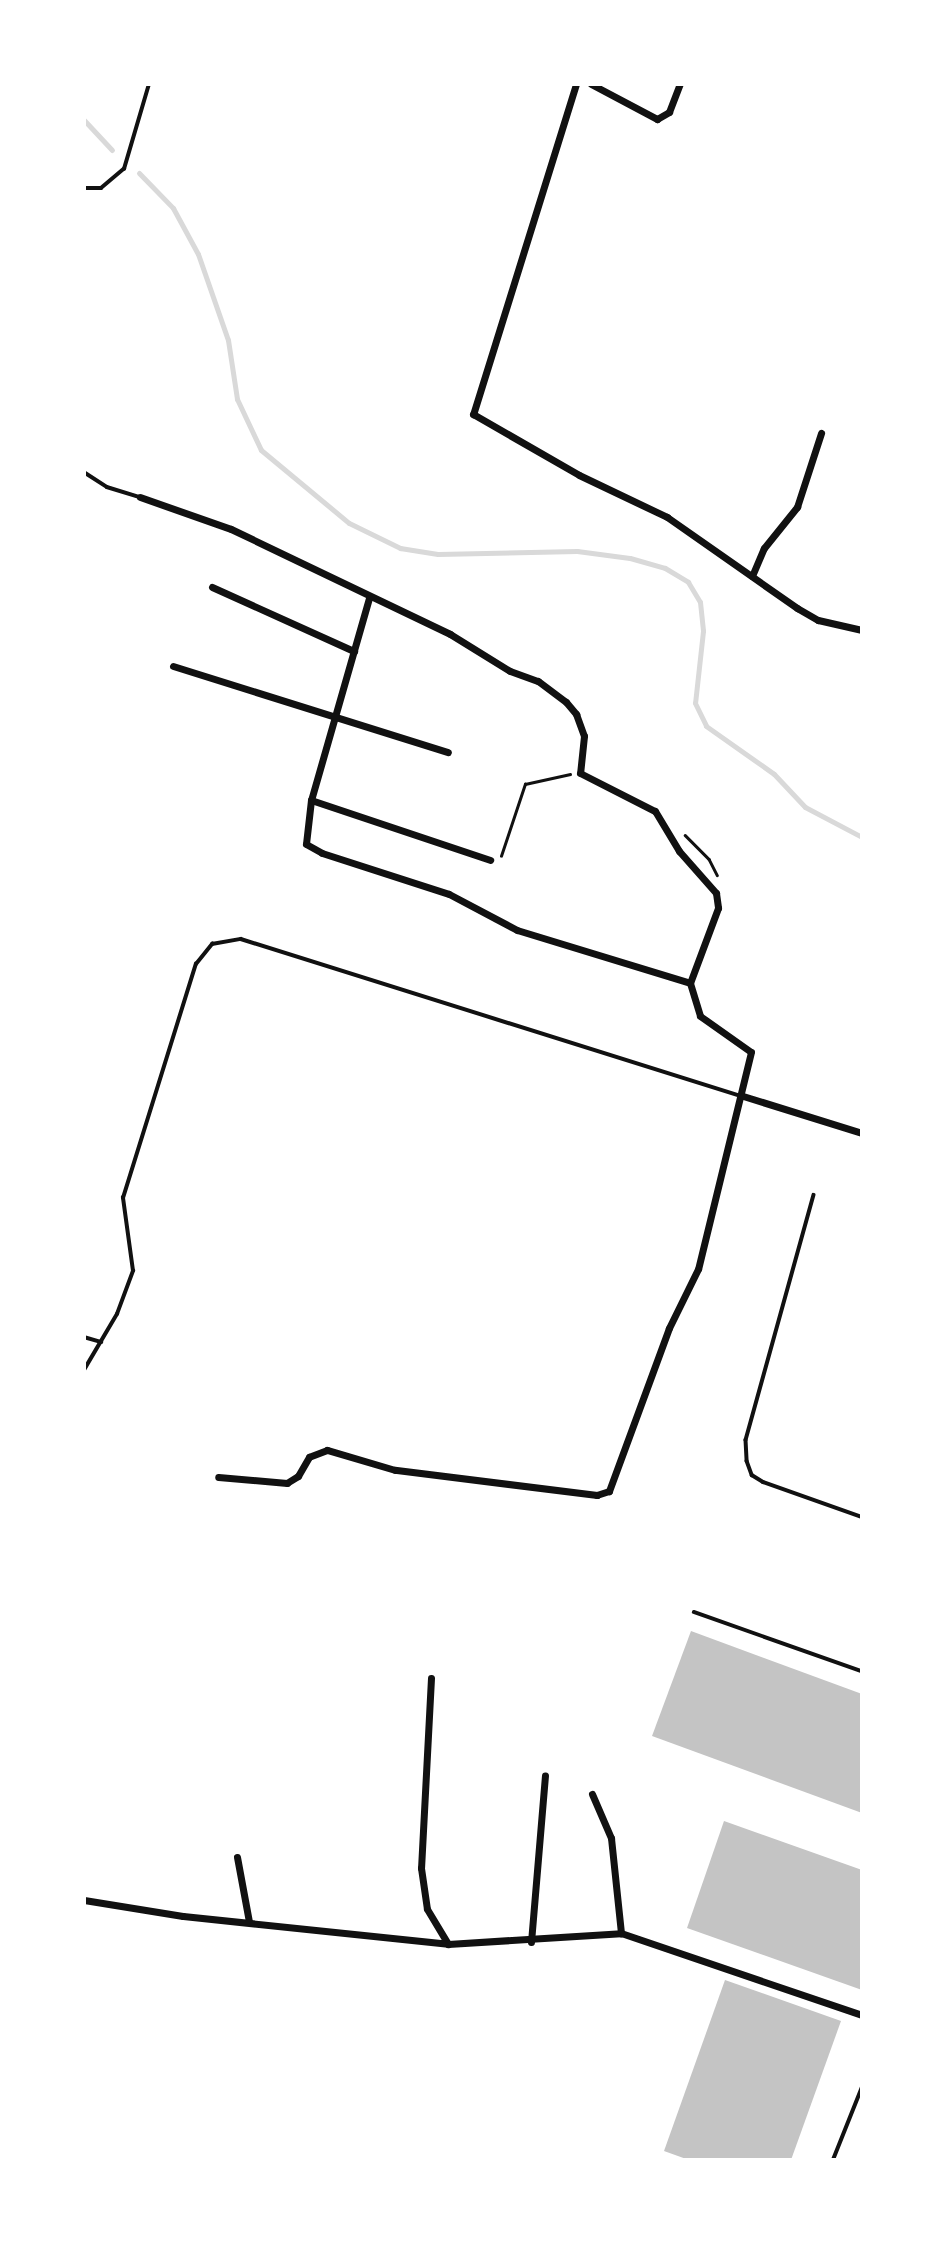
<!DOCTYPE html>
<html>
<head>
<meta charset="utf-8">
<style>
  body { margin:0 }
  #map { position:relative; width:946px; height:2244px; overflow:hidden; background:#fff; font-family:"Open Sans",sans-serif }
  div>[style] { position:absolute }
  .stream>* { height:5px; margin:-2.5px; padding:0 2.5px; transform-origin:2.5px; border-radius:2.5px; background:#d9d9d9 }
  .building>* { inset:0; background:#c4c4c4 }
  .path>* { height:2.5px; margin:-1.25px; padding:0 1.25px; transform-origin:1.25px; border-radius:1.25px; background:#111 }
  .service>* { height:3.5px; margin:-1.75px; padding:0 1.75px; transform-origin:1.75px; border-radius:1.75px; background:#111 }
  .minor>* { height:7px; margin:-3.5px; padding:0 3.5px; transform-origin:3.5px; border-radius:3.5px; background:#111 }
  span { translate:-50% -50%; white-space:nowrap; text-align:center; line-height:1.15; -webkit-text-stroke:5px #fff; paint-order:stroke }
  .frame { position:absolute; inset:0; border:86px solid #fff; pointer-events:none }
</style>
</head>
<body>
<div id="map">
  <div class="stream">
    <div style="left:84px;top:120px;width:41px;rotate:47deg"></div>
    <div style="left:139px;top:173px;width:49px;rotate:45.8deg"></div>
    <div style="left:173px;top:208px;width:52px;rotate:61.5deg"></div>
    <div style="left:198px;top:254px;width:91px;rotate:70.8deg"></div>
    <div style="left:228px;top:340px;width:60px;rotate:81.3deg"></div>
    <div style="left:237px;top:399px;width:56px;rotate:64.8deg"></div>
    <div style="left:261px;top:450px;width:114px;rotate:39.7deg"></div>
    <div style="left:349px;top:523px;width:57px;rotate:26.1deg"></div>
    <div style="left:400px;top:548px;width:38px;rotate:9deg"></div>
    <div style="left:438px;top:554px;width:139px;rotate:-1.2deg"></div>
    <div style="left:577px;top:551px;width:53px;rotate:7.5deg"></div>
    <div style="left:630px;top:558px;width:36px;rotate:16deg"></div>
    <div style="left:665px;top:568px;width:27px;rotate:31deg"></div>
    <div style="left:688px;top:582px;width:23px;rotate:59deg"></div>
    <div style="left:700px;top:602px;width:29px;rotate:84deg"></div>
    <div style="left:703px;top:631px;width:72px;rotate:96.3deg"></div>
    <div style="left:695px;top:703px;width:25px;rotate:64deg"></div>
    <div style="left:706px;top:726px;width:83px;rotate:35.2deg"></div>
    <div style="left:774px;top:774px;width:45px;rotate:46.8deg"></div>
    <div style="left:805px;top:807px;width:64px;rotate:27.8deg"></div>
  </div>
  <div class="building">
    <div style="clip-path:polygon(691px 1631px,862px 1694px,862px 1813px,652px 1736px)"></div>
    <div style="clip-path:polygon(724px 1821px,862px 1870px,862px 1990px,687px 1928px)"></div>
    <div style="clip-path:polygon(725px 1980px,841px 2021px,791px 2160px,689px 2160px,664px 2151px)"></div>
  </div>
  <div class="path">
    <div style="left:685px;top:835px;width:34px;rotate:45deg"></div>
    <div style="left:709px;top:859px;width:18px;rotate:63deg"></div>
    <div style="left:501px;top:856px;width:76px;rotate:-71.6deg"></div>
    <div style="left:525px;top:784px;width:46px;rotate:-12.5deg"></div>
  </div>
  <div class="service">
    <div style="left:84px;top:188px;width:17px"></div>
    <div style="left:101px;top:188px;width:30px;rotate:-40deg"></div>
    <div style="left:124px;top:169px;width:89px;rotate:-73.6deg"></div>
    <div style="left:84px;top:472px;width:27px;rotate:33deg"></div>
    <div style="left:107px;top:487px;width:34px;rotate:17deg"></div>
    <div style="left:814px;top:1195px;width:254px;rotate:105.5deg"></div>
    <div style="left:746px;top:1440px;width:21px;rotate:87deg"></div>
    <div style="left:747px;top:1461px;width:15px;rotate:70deg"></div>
    <div style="left:752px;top:1475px;width:13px;rotate:32deg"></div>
    <div style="left:763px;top:1482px;width:105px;rotate:19.5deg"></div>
    <div style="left:84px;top:1337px;width:18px;rotate:16deg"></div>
    <div style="left:84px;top:1370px;width:65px;rotate:-59.5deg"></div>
    <div style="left:117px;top:1314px;width:46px;rotate:-69.6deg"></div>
    <div style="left:133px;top:1271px;width:74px;rotate:-97.8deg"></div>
    <div style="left:123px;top:1198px;width:245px;rotate:-72.7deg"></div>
    <div style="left:196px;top:964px;width:26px;rotate:-51deg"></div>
    <div style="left:212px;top:944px;width:29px;rotate:-10deg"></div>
    <div style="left:241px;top:939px;width:524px;rotate:17.43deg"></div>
    <div style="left:694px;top:1612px;width:178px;rotate:19.4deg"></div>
    <div style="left:833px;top:2160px;width:79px;rotate:-68.3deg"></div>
  </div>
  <div class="minor">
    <div style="left:576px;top:84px;width:346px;rotate:107.3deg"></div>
    <div style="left:473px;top:414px;width:122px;rotate:29.9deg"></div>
    <div style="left:579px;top:475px;width:98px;rotate:25.5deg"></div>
    <div style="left:667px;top:517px;width:159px;rotate:35deg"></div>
    <div style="left:797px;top:608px;width:24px;rotate:30deg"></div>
    <div style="left:818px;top:620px;width:45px;rotate:12.8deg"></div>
    <div style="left:591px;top:84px;width:75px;rotate:27.9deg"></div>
    <div style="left:657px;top:119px;width:14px;rotate:-30deg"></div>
    <div style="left:669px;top:112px;width:30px;rotate:-69deg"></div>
    <div style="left:140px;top:497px;width:96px;rotate:19.4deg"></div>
    <div style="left:231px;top:529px;width:243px;rotate:25.6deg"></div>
    <div style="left:450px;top:634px;width:70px;rotate:31.7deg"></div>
    <div style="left:510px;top:671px;width:30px;rotate:20deg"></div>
    <div style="left:538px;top:681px;width:35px;rotate:37deg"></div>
    <div style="left:566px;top:702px;width:16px;rotate:50deg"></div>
    <div style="left:576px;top:714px;width:23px;rotate:70deg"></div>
    <div style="left:584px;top:736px;width:37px;rotate:96deg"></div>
    <div style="left:580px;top:773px;width:84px;rotate:26.9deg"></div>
    <div style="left:655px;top:811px;width:47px;rotate:59deg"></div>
    <div style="left:679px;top:851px;width:56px;rotate:48.6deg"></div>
    <div style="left:716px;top:893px;width:15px;rotate:82deg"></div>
    <div style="left:718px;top:908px;width:80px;rotate:110.5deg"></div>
    <div style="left:690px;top:983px;width:34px;rotate:73deg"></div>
    <div style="left:700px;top:1016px;width:62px;rotate:35.2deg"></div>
    <div style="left:751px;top:1052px;width:223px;rotate:103.7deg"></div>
    <div style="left:698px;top:1269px;width:66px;rotate:116.2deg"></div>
    <div style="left:669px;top:1328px;width:174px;rotate:110.2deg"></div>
    <div style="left:609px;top:1491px;width:13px;rotate:162deg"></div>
    <div style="left:597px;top:1495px;width:204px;rotate:-172.9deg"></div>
    <div style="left:395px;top:1470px;width:71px;rotate:-163.6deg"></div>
    <div style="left:327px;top:1450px;width:19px;rotate:159deg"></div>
    <div style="left:309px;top:1457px;width:22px;rotate:120deg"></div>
    <div style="left:298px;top:1476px;width:13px;rotate:148deg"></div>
    <div style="left:287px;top:1483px;width:69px;rotate:-175deg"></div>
    <div style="left:752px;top:576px;width:30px;rotate:-67deg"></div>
    <div style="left:764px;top:548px;width:53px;rotate:-51.2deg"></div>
    <div style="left:797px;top:507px;width:78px;rotate:-72deg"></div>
    <div style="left:212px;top:587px;width:156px;rotate:24.3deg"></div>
    <div style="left:369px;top:598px;width:210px;rotate:106deg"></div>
    <div style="left:311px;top:800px;width:44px;rotate:96.5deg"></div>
    <div style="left:306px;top:844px;width:18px;rotate:29deg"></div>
    <div style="left:322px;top:853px;width:133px;rotate:17.9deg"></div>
    <div style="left:449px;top:894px;width:77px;rotate:27.9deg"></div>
    <div style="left:517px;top:930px;width:181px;rotate:17deg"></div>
    <div style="left:173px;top:666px;width:288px;rotate:17.4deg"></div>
    <div style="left:311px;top:800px;width:189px;rotate:18.5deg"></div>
    <div style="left:743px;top:1096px;width:125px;rotate:17.3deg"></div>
    <div style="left:431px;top:1678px;width:190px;rotate:93deg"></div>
    <div style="left:421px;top:1868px;width:41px;rotate:81.7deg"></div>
    <div style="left:427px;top:1909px;width:41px;rotate:59deg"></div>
    <div style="left:592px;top:1794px;width:48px;rotate:66.6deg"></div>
    <div style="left:611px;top:1838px;width:96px;rotate:84deg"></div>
    <div style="left:237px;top:1857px;width:66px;rotate:79.5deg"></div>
    <div style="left:84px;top:1900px;width:100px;rotate:9.2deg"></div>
    <div style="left:183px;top:1916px;width:266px;rotate:6deg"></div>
    <div style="left:448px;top:1944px;width:173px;rotate:-3.6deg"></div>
    <div style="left:621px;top:1933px;width:255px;rotate:18.8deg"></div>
    <div style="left:531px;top:1942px;width:167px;rotate:-85.2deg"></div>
  </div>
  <div class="frame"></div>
</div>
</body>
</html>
